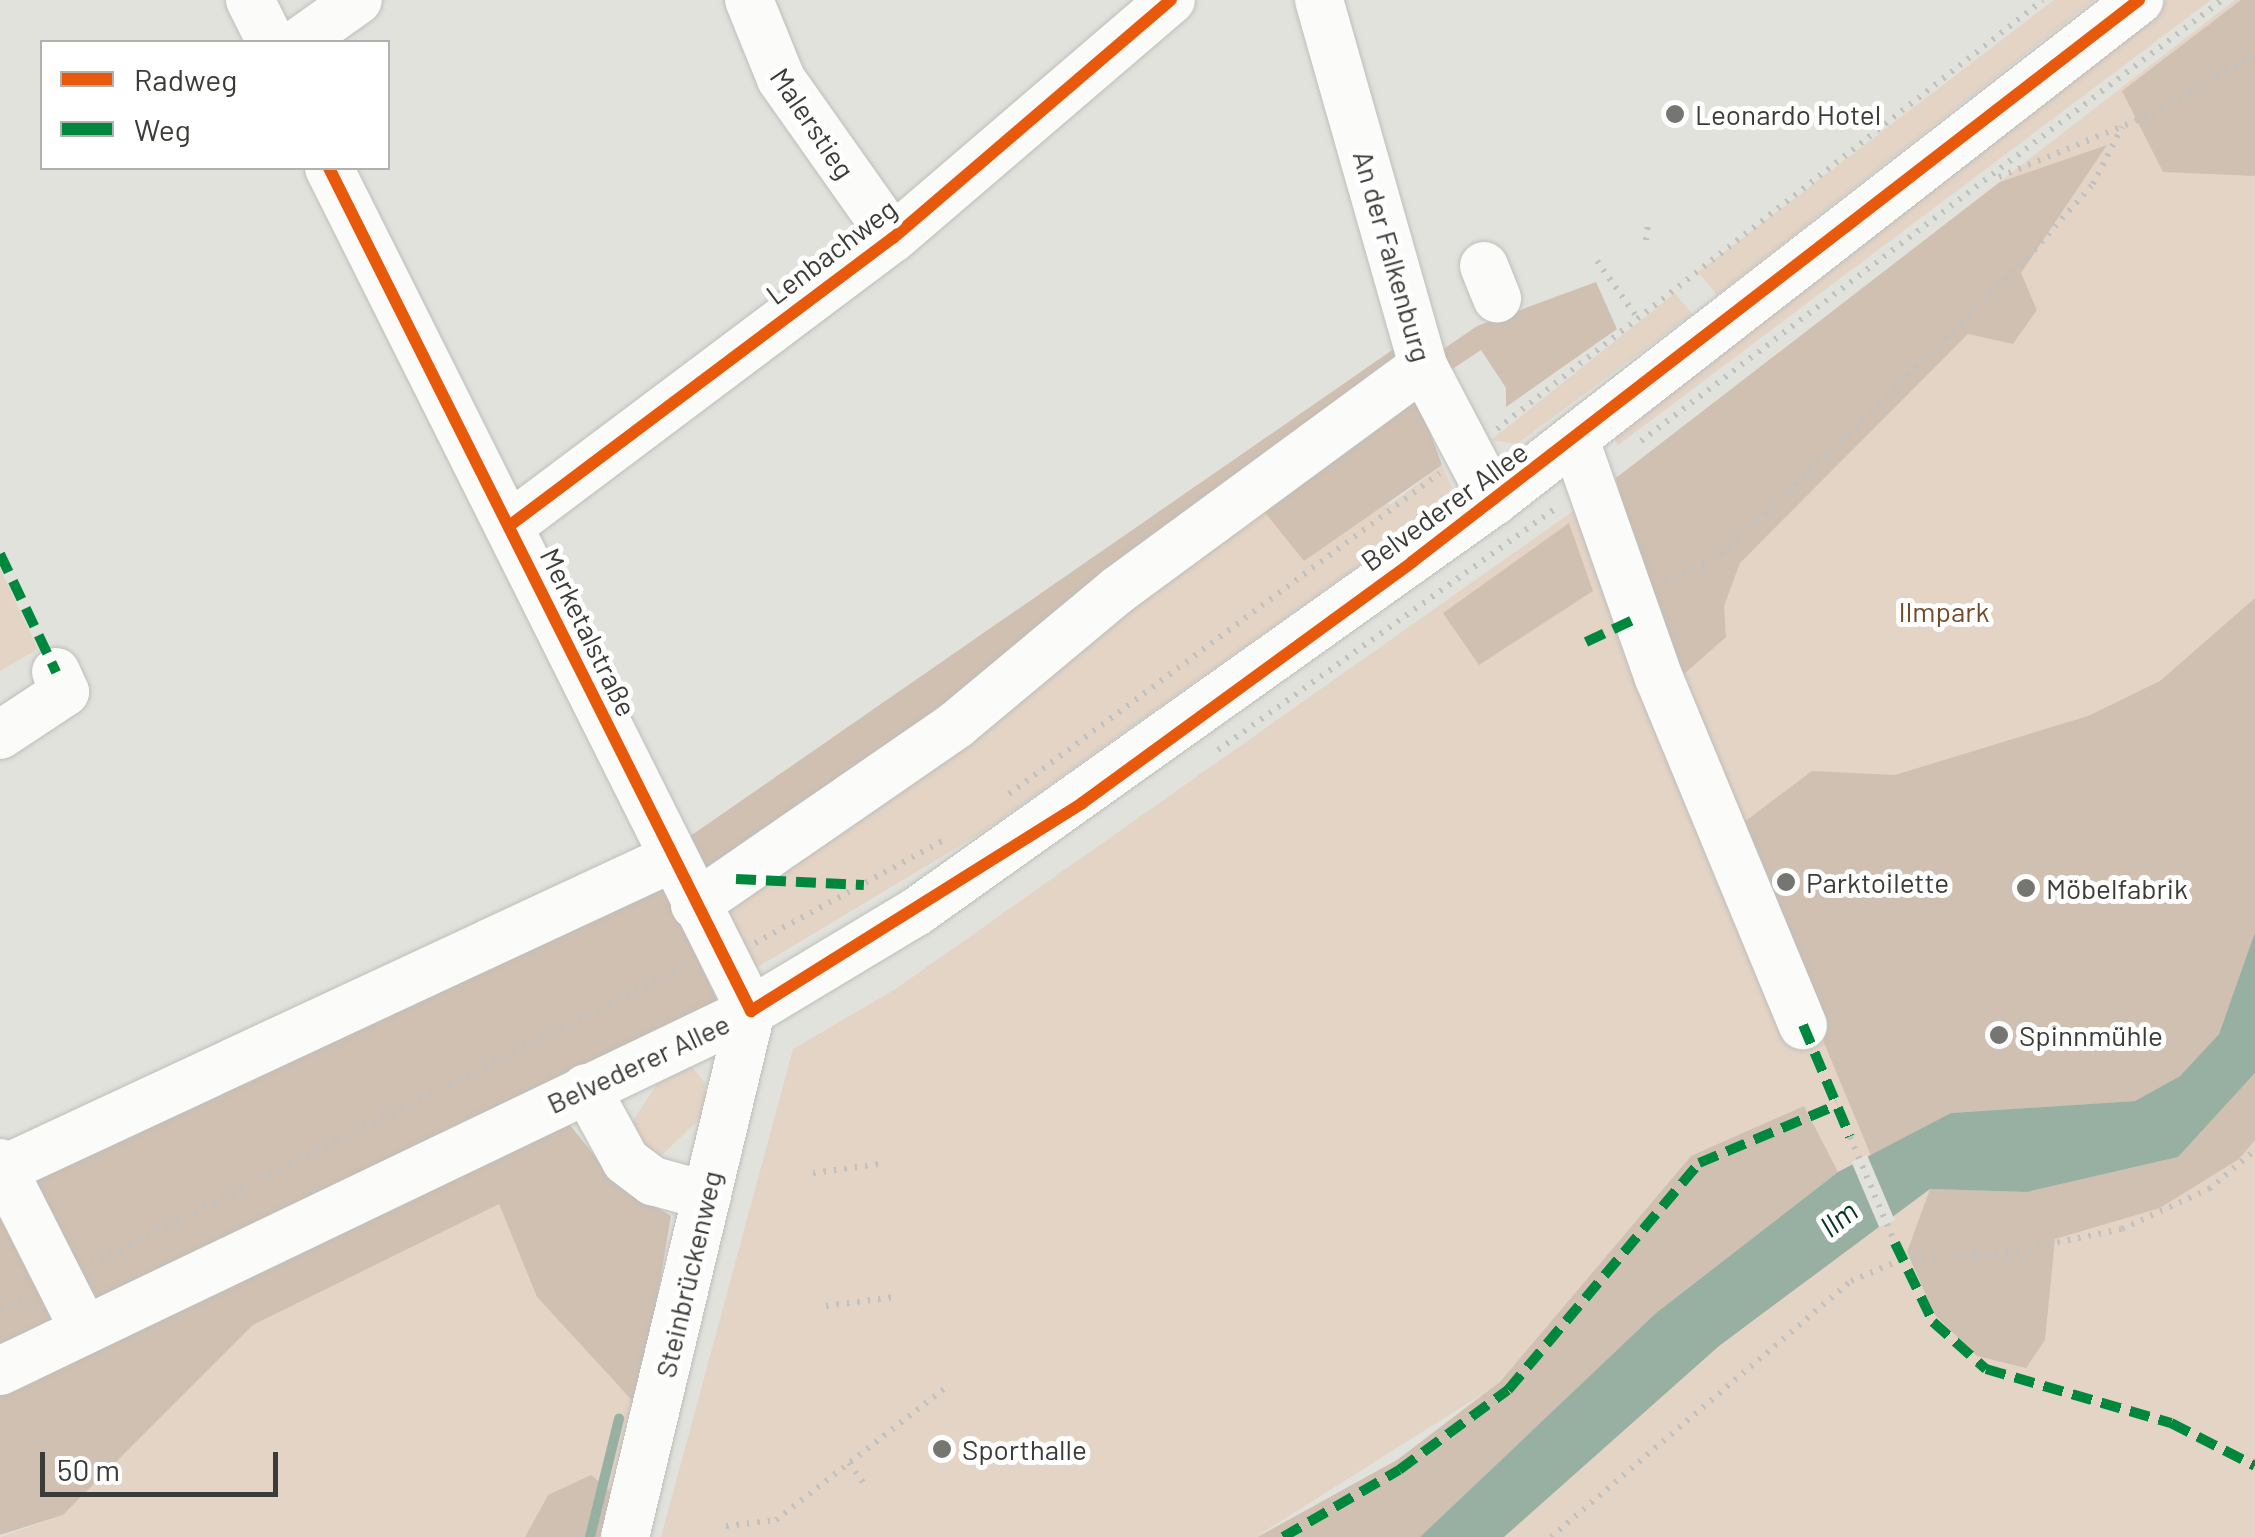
<!DOCTYPE html>
<html>
<head>
<meta charset="utf-8">
<style>
	body { margin:0 }
	#map { position:relative; width:2255px; height:1537px; overflow:hidden; background:#e2e2dd; font-family:Barlow,sans-serif }
	div>[style] { position:absolute }
	.green>* { inset:0; background:#e3d4c6 }
	.forest>* { inset:0; background:#d0c0b2 }
	.water>* { inset:0; background:#98b0a2 }
	.pier>* { inset:0; background:#e2e2dd; transform-origin:0 0 }
	.stream>* { height:10px; margin:-5px; padding:0 5px; transform-origin:5px; border-radius:5px; background:#98b0a2 }
	.path>* { height:6px; margin-top:-3px; transform-origin:0; background:repeating-linear-gradient(90deg,#c1c1c0 0 2.5px,transparent 0 10.5px) }
	.roads { filter:drop-shadow(0 0 2px #bebeba) drop-shadow(0 0 2px #bebeba) }
	.minor>* { height:48px; margin:-24px; padding:0 24px; transform-origin:24px; border-radius:24px; background:#fbfbfa }
	.quiet>* { height:10px; margin-top:-5px; transform-origin:0; background:repeating-linear-gradient(90deg,#00873e 0 20px,transparent 0 30px) }
	.cycleway>* { height:12px; margin:-6px; padding:0 6px; transform-origin:6px; border-radius:6px; background:#e8590c }
	.dots>* { width:28px; height:28px; translate:-50% -50%; box-sizing:border-box; border:5px solid #fff; border-radius:50% }
	span { translate:-50% -50%; white-space:nowrap; text-align:center; line-height:1.15; -webkit-text-stroke:10px #fff; paint-order:stroke }
	.poi-label { font-size:28px; color:#3b3c37 }
	.left { translate:0 -50%; text-align:left }
	.street-label { font-size:28px; color:#3b3c37 }
	.park-label { font-size:28px; color:#734926 }
	.water-label { font-size:30px; color:#033523; font-style:italic }
	.legend { position:absolute; left:40px; top:40px; width:350px; height:130px; box-sizing:border-box; background:#fff; border:2px solid #b1b1af; margin:0; padding:12px 18px; list-style:none; font-size:30px; color:#3b3c37 }
	.legend li { display:flex; align-items:center; gap:20px; height:50px }
	.legend b { width:50px; border:2px solid #b1b1af }
	.scale { position:absolute; left:40px; top:1452px; width:238px; height:45px; box-sizing:border-box; border:5px solid #3b3c37; border-top:0; padding-left:12px; font-size:30px; line-height:35px; white-space:nowrap; color:#3b3c37; -webkit-text-stroke:8px #fff; paint-order:stroke }
</style>
</head>
<body>
<div id="map">
	<div class="green">
		<div style="clip-path:polygon(2054px 0,2094px 0,1717px 295px,1698px 272px)"></div>
		<div style="clip-path:polygon(2167px 0,2211px 0,1617px 446px,1615px 433px)"></div>
		<div style="clip-path:polygon(evenodd,2235px 0,2255px 0,2255px 1537px,661px 1537px,793px 1049px,897px 988px,1576px 509px,2235px 0,1484px 1393px,1397px 1460px,1262px 1534px,1262px 1533px,1484px 1393px)"></div>
		<div style="clip-path:polygon(1675px 293px,1692px 314px,1517px 444px,1491px 440px)"></div>
		<div style="clip-path:polygon(1442px 465px,1456px 497px,983px 832px,751px 971px,711px 887px,1254px 498px,1391px 504px)"></div>
		<div style="clip-path:polygon(0 568px,38px 649px,0 671px)"></div>
		<div style="clip-path:polygon(689px 1063px,705px 1083px,705px 1114px,660px 1157px,631px 1135px,632px 1122px,661px 1078px)"></div>
		<div style="clip-path:polygon(499px 1203px,537px 1297px,639px 1408px,612px 1493px,548px 1495px,525px 1537px,0 1537px,63px 1515px,253px 1325px)"></div>
	</div>
	<div class="forest">
		<div style="clip-path:polygon(2241px 0,2255px 0,2255px 176px,2163px 172px,2122px 91px)"></div>
		<div style="clip-path:polygon(2107px 145px,2021px 273px,2037px 310px,2013px 344px,1968px 334px,1740px 563px,1724px 606px,1726px 637px,1684px 674px,1656px 635px,1616px 478px,2000px 182px)"></div>
		<div style="clip-path:polygon(1596px 282px,1617px 329px,1506px 407px,1506px 388px,1481px 350px,1448px 372px,1435px 355px,1477px 326px)"></div>
		<div style="clip-path:polygon(1398px 346px,1442px 465px,1304px 561px,1254px 499px,711px 887px,686px 839px)"></div>
		<div style="clip-path:polygon(1569px 523px,1593px 591px,1479px 665px,1443px 613px)"></div>
		<div style="clip-path:polygon(2255px 598px,2255px 932px,2219px 1034px,2180px 1076px,2135px 1101px,1952px 1113px,1872px 1158px,1735px 829px,1812px 771px,1895px 775px,2088px 716px,2160px 681px)"></div>
		<div style="clip-path:polygon(660px 877px,717px 1000px,0 1357px,0 1193px)"></div>
		<div style="clip-path:polygon(2255px 1073px,2255px 1140px,2239px 1159px,2160px 1208px,2055px 1239px,2045px 1340px,2026px 1368px,1977px 1356px,1935px 1315px,1907px 1252px,1930px 1189px,2027px 1192px,2178px 1157px)"></div>
		<div style="clip-path:polygon(1804px 1106px,1838px 1172px,1656px 1313px,1420px 1537px,1258px 1537px,1397px 1460px,1500px 1382px,1691px 1156px)"></div>
		<div style="clip-path:polygon(569px 1124px,617px 1183px,671px 1216px,639px 1408px,537px 1297px,499px 1204px,253px 1325px,63px 1515px,0 1535px,0 1371px)"></div>
		<div style="clip-path:polygon(591px 1475px,612px 1493px,602px 1537px,525px 1537px,548px 1495px)"></div>
	</div>
	<div class="water">
		<div style="clip-path:polygon(2255px 932px,2255px 1073px,2178px 1157px,2027px 1192px,1930px 1189px,1719px 1346px,1504px 1537px,1420px 1537px,1656px 1313px,1838px 1172px,1951px 1113px,2135px 1101px,2180px 1076px,2219px 1034px)"></div>
	</div>
	<div class="pier">
		<div style="left:1867px;top:1155px;width:71px;height:17px;rotate:67deg"></div>
	</div>
	<div class="stream">
		<div style="left:590px;top:1537px;width:122px;rotate:-76.2deg"></div>
	</div>
	<div class="path">
		<div style="left:1999px;top:177px;width:165px;rotate:-22.4deg"></div>
		<div style="left:2152px;top:114px;width:119px;rotate:-29.8deg"></div>
		<div style="left:1646px;top:240px;width:16px;rotate:-83deg"></div>
		<div style="left:1597px;top:261px;width:69px;rotate:54.5deg"></div>
		<div style="left:1497px;top:429px;width:694px;rotate:-38.16deg"></div>
		<div style="left:1641px;top:441px;width:729px;rotate:-37.2deg"></div>
		<div style="left:1663px;top:580px;width:53px;rotate:-20.8deg"></div>
		<div style="left:1713px;top:561px;width:38px;rotate:-41deg"></div>
		<div style="left:1742px;top:536px;width:388px;rotate:-44.2deg"></div>
		<div style="left:2020px;top:266px;width:110px;rotate:-48.3deg"></div>
		<div style="left:2093px;top:184px;width:64px;rotate:-63deg"></div>
		<div style="left:1218px;top:750px;width:417px;rotate:-35.6deg"></div>
		<div style="left:1009px;top:794px;width:537px;rotate:-36.68deg"></div>
		<div style="left:755px;top:943px;width:217px;rotate:-28.6deg"></div>
		<div style="left:1850px;top:1137px;width:115px;rotate:67deg"></div>
		<div style="left:813px;top:1173px;width:68px;rotate:-7.7deg"></div>
		<div style="left:91px;top:1264px;width:667px;rotate:-26.64deg"></div>
		<div style="left:826px;top:1306px;width:69px;rotate:-7.5deg"></div>
		<div style="left:0;top:1310px;width:29px;rotate:-27deg"></div>
		<div style="left:849px;top:1463px;width:24px;rotate:54deg"></div>
		<div style="left:726px;top:1526px;width:50px;rotate:-6.8deg"></div>
		<div style="left:776px;top:1520px;width:216px;rotate:-38deg"></div>
		<div style="left:1551px;top:1537px;width:394px;rotate:-40.5deg"></div>
		<div style="left:1851px;top:1281px;width:54px;rotate:-22.8deg"></div>
		<div style="left:1901px;top:1260px;width:105px;rotate:-3.8deg"></div>
		<div style="left:2006px;top:1253px;width:118px;rotate:-11.7deg"></div>
		<div style="left:2122px;top:1229px;width:96px;rotate:-24.7deg"></div>
		<div style="left:2209px;top:1189px;width:60px;rotate:-40.3deg"></div>
	</div>
	<div class="roads">
		<div class="minor">
			<div style="left:250px;top:0;width:47px;rotate:63.4deg"></div>
			<div style="left:749px;top:0;width:85px;rotate:67.9deg"></div>
			<div style="left:781px;top:79px;width:194px;rotate:54.8deg"></div>
			<div style="left:1319px;top:0;width:380px;rotate:74.1deg"></div>
			<div style="left:1423px;top:366px;width:153px;rotate:62.3deg"></div>
			<div style="left:299px;top:42px;width:72px;rotate:-35.4deg"></div>
			<div style="left:329px;top:168px;width:943px;rotate:63.41deg"></div>
			<div style="left:1484px;top:266px;width:35px;rotate:68deg"></div>
			<div style="left:1575px;top:440px;width:252px;rotate:70.6deg"></div>
			<div style="left:1659px;top:678px;width:376px;rotate:67.5deg"></div>
			<div style="left:509px;top:526px;width:480px;rotate:-36.9deg"></div>
			<div style="left:893px;top:238px;width:366px;rotate:-40.6deg"></div>
			<div style="left:0;top:735px;width:78px;rotate:-33.5deg"></div>
			<div style="left:65px;top:692px;width:22px;rotate:-114deg"></div>
			<div style="left:695px;top:905px;width:318px;rotate:-34.6deg"></div>
			<div style="left:957px;top:724px;width:209px;rotate:-39.8deg"></div>
			<div style="left:1118px;top:590px;width:378px;rotate:-36.3deg"></div>
			<div style="left:586px;top:1088px;width:83px;rotate:61.3deg"></div>
			<div style="left:626px;top:1161px;width:34px;rotate:37deg"></div>
			<div style="left:653px;top:1181px;width:56px;rotate:15.5deg"></div>
			<div style="left:0;top:1163px;width:182px;rotate:63.2deg"></div>
			<div style="left:0;top:1171px;width:741px;rotate:-24.97deg"></div>
			<div style="left:0;top:1371px;width:833px;rotate:-25.61deg"></div>
			<div style="left:751px;top:1011px;width:192px;rotate:-31deg"></div>
			<div style="left:916px;top:912px;width:709px;rotate:-35.42deg"></div>
			<div style="left:1494px;top:501px;width:817px;rotate:-37.84deg"></div>
			<div style="left:625px;top:1537px;width:541px;rotate:-76.53deg"></div>
		</div>
	</div>
	<div class="quiet">
		<div style="left:0;top:554px;width:131px;rotate:64.6deg"></div>
		<div style="left:1586px;top:642px;width:56px;rotate:-25.2deg"></div>
		<div style="left:736px;top:879px;width:128px;rotate:2.7deg"></div>
		<div style="left:1803px;top:1025px;width:121px;rotate:67.2deg"></div>
		<div style="left:1895px;top:1243px;width:88px;rotate:64.3deg"></div>
		<div style="left:1933px;top:1322px;width:71px;rotate:41.6deg"></div>
		<div style="left:1986px;top:1369px;width:193px;rotate:16.3deg"></div>
		<div style="left:2171px;top:1423px;width:94px;rotate:27.1deg"></div>
		<div style="left:1283px;top:1537px;width:134px;rotate:-30deg"></div>
		<div style="left:1399px;top:1470px;width:135px;rotate:-36.3deg"></div>
		<div style="left:1508px;top:1390px;width:297px;rotate:-49.9deg"></div>
		<div style="left:1699px;top:1163px;width:150px;rotate:-22.8deg"></div>
	</div>
	<div class="cycleway">
		<div style="left:329px;top:168px;width:943px;rotate:63.41deg"></div>
		<div style="left:751px;top:1011px;width:391px;rotate:-32.1deg"></div>
		<div style="left:1082px;top:803px;width:409px;rotate:-36.1deg"></div>
		<div style="left:1412px;top:562px;width:919px;rotate:-37.71deg"></div>
		<div style="left:509px;top:526px;width:480px;rotate:-36.9deg"></div>
		<div style="left:893px;top:238px;width:366px;rotate:-40.6deg"></div>
	</div>
	<div class="dots">
		<div style="left:1675px;top:114px;background:#757671"></div>
		<div style="left:1786px;top:882px;background:#757671"></div>
		<div style="left:2026px;top:888px;background:#757671"></div>
		<div style="left:1999px;top:1035px;background:#757671"></div>
		<div style="left:942px;top:1449px;background:#757671"></div>
	</div>
	<div class="poi-label">
		<span class="left" style="left:1695px;top:114px">Leonardo Hotel</span>
		<span class="left" style="left:1806px;top:882px">Parktoilette</span>
		<span class="left" style="left:2046px;top:888px">Möbelfabrik</span>
		<span class="left" style="left:2019px;top:1035px">Spinnmühle</span>
		<span class="left" style="left:962px;top:1449px">Sporthalle</span>
	</div>
	<div class="street-label">
		<span style="left:813px;top:123px;rotate:56deg">Malerstieg</span>
		<span style="left:831px;top:251px;rotate:-37deg">Lenbachweg</span>
		<span style="left:1393px;top:256px;rotate:74deg">An der Falkenburg</span>
		<span style="left:1444px;top:506px;rotate:-36deg">Belvederer Allee</span>
		<span style="left:589px;top:632px;rotate:64deg">Merketalstraße</span>
		<span style="left:638px;top:1063px;rotate:-25deg">Belvederer Allee</span>
		<span style="left:688px;top:1274px;rotate:-77deg">Steinbrückenweg</span>
	</div>
	<div class="park-label">
		<span style="left:1944px;top:611px">Ilmpark</span>
	</div>
	<div class="water-label">
		<span style="left:1838px;top:1218px;rotate:-38deg">Ilm</span>
	</div>
	<ul class="legend">
	<li><b style="height:12px;background:#e8590c"></b>Radweg</li>
	<li><b style="height:12px;background:#00873e"></b>Weg</li>
	</ul>
	<div class="scale">50 m</div>
</div>
</body>
</html>
